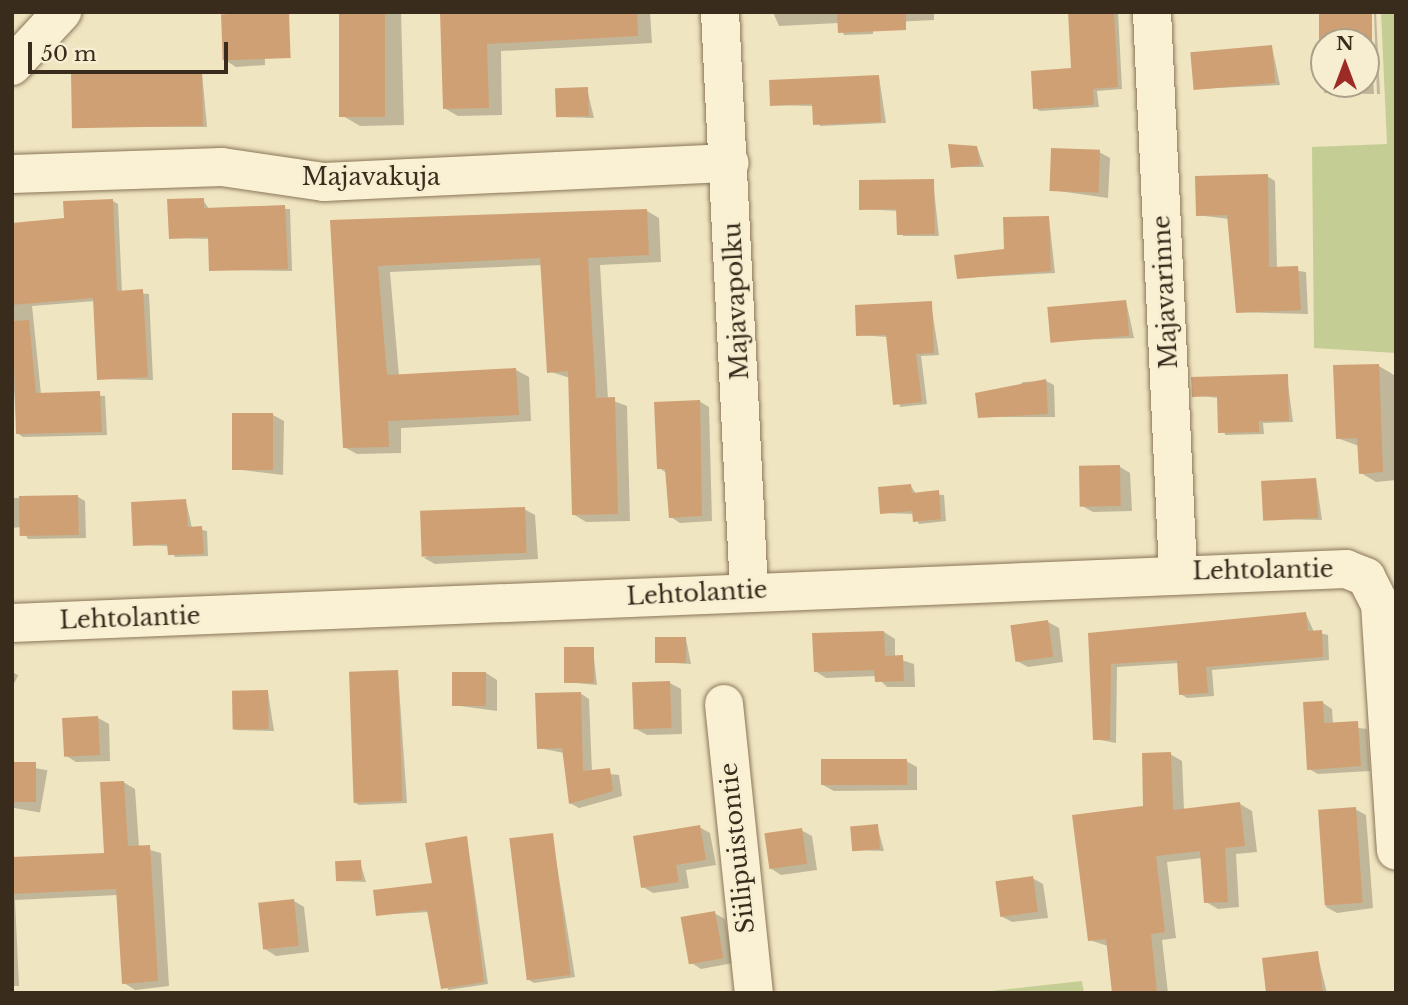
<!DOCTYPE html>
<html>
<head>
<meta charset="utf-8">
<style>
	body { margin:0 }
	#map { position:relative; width:1408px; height:1005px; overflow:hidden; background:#f0e5c1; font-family:"Libre Baskerville",serif }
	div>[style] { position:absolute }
	.green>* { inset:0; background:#c4ce94 }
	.shadow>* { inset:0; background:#0003; transform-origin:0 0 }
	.building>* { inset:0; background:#d0a075; transform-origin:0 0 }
	.roads { filter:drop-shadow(0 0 2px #8a7658) drop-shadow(0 0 2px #8a7658) }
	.minor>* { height:38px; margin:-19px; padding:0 19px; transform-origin:19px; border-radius:19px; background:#faf1d5 }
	span { translate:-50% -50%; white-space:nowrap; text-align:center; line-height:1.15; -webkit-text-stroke:5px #f7eed1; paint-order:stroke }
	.street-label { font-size:24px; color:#392c1d }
	.frame { position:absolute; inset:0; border:14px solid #392c1d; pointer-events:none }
	.north { position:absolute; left:1310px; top:28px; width:70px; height:70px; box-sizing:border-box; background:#f7eed1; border:2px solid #aba089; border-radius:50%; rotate:0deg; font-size:19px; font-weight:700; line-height:28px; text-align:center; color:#392c1d }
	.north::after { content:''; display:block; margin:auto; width:24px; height:32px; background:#9c2b25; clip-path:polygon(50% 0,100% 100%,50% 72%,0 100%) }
	.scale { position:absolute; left:28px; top:42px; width:200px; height:32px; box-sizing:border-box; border:4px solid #392c1d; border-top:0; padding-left:9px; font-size:21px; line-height:24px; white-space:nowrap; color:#392c1d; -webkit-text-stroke:5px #f7eed1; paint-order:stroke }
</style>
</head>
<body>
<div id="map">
	<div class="green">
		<div style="clip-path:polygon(1381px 12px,1396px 12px,1396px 353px,1314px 348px,1312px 147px,1387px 144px)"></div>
		<div style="clip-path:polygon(1082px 981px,1084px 993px,974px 993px)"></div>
	</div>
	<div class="shadow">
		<div style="clip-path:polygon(341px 12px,401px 12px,404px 125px,360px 126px,343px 116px)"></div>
		<div style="clip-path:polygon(442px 12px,650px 12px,652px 43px,501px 51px,502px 115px,458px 116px,444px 108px)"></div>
		<div style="clip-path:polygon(773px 12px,934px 12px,934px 20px,873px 23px,873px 34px,844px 35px,839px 23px,779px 26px)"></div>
		<div style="clip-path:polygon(1070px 12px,1118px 12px,1122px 89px,1097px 91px,1099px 107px,1040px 111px,1035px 108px,1073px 70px)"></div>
		<div style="clip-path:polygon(evenodd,1321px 12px,1370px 12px,1374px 94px,1324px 93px,1321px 12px,1324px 42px,1366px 42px,1366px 84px,1324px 84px,1324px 42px)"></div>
		<div style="clip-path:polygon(1374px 12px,1376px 12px,1380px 94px,1377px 94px)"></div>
		<div style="clip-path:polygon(264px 22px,265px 65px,236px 67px,225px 60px)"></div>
		<div style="clip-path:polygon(1272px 47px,1280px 85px,1195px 89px)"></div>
		<div style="clip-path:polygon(202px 73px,207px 127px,73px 126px)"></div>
		<div style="clip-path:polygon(879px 77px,886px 123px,820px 126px,814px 106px,772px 105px)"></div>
		<div style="clip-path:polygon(587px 89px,594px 118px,559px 117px)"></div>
		<div style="clip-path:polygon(977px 147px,984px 167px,952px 167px)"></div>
		<div style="clip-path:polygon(1099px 152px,1110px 158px,1108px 198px,1051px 190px)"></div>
		<div style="clip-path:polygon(1267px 176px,1275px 181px,1277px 268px,1306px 272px,1308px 314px,1237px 312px,1229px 219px,1197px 215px)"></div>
		<div style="clip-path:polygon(933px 181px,939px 236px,903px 236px,898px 211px,861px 209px)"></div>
		<div style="clip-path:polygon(203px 200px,209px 209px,290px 209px,292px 271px,211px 270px,209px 239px,170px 238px)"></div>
		<div style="clip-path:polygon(113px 201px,118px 204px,122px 292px,149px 294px,153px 380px,99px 379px,95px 301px,32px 306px,41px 394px,105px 396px,107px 435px,23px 437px,17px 433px,12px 361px,12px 225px,66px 219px)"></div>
		<div style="clip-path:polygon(647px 211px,659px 218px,661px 262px,600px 265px,608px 399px,627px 406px,630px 521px,586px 522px,573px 514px,570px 378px,548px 371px,542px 265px,390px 272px,399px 376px,516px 370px,529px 377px,531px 421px,401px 428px,401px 453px,357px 454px,344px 447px,332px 222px)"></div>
		<div style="clip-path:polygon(1049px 218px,1055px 273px,959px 278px,1006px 250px)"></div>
		<div style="clip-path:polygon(1126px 301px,1134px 338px,1051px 341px)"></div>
		<div style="clip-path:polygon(931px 303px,939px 355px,921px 356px,927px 404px,900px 407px,888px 337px,858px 335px)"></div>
		<div style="clip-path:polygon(1379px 366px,1394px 375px,1396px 480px,1376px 482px,1361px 473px,1359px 446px,1337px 438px)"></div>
		<div style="clip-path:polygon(1287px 376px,1293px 422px,1263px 423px,1264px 434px,1225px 435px,1219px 398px,1193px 395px)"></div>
		<div style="clip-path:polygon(1046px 381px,1054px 385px,1055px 417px,980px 417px,1023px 382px)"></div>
		<div style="clip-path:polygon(699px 401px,709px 407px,712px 521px,680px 523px,671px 517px,667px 473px,659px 468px)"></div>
		<div style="clip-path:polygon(273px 415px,284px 421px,283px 475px,234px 469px)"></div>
		<div style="clip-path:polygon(1120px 467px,1130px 473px,1132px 511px,1093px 512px,1082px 506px)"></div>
		<div style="clip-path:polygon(1316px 479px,1322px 520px,1265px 519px)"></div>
		<div style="clip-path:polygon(911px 486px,916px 494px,944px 495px,946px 521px,919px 524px,914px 514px,882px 513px)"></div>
		<div style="clip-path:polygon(78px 497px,85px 501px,86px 538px,28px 539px,21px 527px,12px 528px,12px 498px)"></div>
		<div style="clip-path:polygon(186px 501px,192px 528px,207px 531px,208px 556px,175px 557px,169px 546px,135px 545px)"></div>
		<div style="clip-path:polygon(524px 509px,535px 515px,538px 559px,435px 564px,424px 558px)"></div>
		<div style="clip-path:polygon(1306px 614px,1314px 632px,1328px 635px,1329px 660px,1212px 670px,1214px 696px,1187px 698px,1181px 694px,1179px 663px,1117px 667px,1116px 743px,1095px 739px,1090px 634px)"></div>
		<div style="clip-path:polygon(1048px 622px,1059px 628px,1063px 662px,1028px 667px,1017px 661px)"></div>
		<div style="clip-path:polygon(884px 632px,895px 639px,895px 658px,914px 664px,915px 687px,887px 687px,876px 676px,826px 678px,815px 671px)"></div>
		<div style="clip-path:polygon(686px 639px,691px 664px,657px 662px)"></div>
		<div style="clip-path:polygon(593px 649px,597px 685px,565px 682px)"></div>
		<div style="left:12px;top:672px;width:7px;height:30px;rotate:27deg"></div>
		<div style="clip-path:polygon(398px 672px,407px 803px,359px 805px,354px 802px)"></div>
		<div style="clip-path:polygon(486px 673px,497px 680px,497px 711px,453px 705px)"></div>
		<div style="clip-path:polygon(670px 683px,681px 689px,682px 734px,647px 735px,636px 729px)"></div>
		<div style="clip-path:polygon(268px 692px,274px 731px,235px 730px)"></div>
		<div style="clip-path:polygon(580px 693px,589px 699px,592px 772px,619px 775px,622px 796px,579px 808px,570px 803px,564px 753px,539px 748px)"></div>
		<div style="clip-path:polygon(1323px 703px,1332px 709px,1333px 725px,1367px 729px,1370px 771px,1318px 774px,1309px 769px)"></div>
		<div style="clip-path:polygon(98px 718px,109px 724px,110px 761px,76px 762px,65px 755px)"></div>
		<div style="clip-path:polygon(1170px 754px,1182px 761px,1184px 810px,1240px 804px,1252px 811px,1257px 852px,1236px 854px,1239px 907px,1218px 909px,1206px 902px,1202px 858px,1167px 862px,1176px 938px,1162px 940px,1168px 993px,1114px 993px,1108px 946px,1089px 940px)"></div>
		<div style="clip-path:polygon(906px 761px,917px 767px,917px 790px,834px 791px,823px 785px)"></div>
		<div style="left:12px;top:764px;width:36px;height:43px;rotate:10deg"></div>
		<div style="clip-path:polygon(123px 782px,135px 789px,139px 847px,161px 853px,169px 986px,135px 990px,124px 983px,118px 895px,15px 900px,19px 986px,12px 986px,12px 859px,106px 855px)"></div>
		<div style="clip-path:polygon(1355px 809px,1366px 815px,1373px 908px,1337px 913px,1326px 907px)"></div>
		<div style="clip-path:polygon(877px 825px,884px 851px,854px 850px)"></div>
		<div style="clip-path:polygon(699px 827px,710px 833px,716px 865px,686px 870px,689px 888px,653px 893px,643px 887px)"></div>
		<div style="clip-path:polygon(801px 830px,812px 836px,817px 870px,781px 875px,770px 868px)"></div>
		<div style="clip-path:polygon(552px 835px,575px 977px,534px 983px,529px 980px)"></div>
		<div style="clip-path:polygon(467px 838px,488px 984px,448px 990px,429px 912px,377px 915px,434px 885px)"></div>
		<div style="clip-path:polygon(360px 862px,366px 882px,338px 881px)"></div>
		<div style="clip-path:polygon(1032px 878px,1043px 884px,1048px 918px,1012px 922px,1001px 916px)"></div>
		<div style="clip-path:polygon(294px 901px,304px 907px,309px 952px,276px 956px,265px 949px)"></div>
		<div style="clip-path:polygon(714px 913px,725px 919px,733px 963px,701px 969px,690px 962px)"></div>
		<div style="clip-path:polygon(1317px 953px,1327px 993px,1267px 993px)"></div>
	</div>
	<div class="building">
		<div style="left:289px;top:12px;width:46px;height:68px;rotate:88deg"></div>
		<div style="left:339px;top:12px;width:46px;height:105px"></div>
		<div style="clip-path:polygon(440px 12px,637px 12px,638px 36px,487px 44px,489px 108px,443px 109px)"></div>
		<div style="clip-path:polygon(837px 12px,906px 12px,906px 30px,838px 33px)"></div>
		<div style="clip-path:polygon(1068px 12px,1114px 12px,1118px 87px,1093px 89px,1094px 105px,1033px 109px,1031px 71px,1071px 68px)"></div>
		<div style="left:1319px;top:12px;width:53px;height:30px"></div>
		<div style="left:1272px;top:45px;width:38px;height:82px;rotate:85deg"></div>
		<div style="left:202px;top:71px;width:55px;height:131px;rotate:89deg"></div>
		<div style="clip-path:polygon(879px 75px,881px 122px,813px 125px,812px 104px,770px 106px,769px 80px)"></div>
		<div style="left:588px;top:87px;width:29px;height:33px;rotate:88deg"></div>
		<div style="clip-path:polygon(948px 144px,977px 146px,980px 165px,951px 168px)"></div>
		<div style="left:1051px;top:148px;width:49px;height:43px;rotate:2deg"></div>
		<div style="clip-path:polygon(1268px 174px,1269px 267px,1298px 266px,1301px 310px,1236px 313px,1227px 215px,1196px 216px,1195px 176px)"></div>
		<div style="clip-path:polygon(934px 179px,935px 234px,897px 235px,896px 209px,859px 210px,859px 180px)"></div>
		<div style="clip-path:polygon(204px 198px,204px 208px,285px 205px,288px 269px,209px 271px,208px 237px,169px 239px,167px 199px)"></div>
		<div style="clip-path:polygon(113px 199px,117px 291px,143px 289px,148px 377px,97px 380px,93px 298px,12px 305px,12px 223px,64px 218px,63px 201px)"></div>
		<div style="clip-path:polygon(647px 209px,649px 255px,588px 258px,596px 398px,615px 397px,618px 514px,572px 515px,568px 371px,547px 373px,540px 258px,378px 266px,387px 375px,516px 368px,519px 415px,388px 421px,389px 447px,343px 448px,330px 220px)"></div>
		<div style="clip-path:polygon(1049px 216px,1051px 271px,957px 279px,954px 255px,1004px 249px,1003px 217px)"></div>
		<div style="left:1126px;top:300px;width:36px;height:79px;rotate:85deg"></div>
		<div style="clip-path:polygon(932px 301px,934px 353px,916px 354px,922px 402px,893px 405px,886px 335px,856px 336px,855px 305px)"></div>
		<div style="clip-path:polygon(29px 320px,36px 393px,100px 391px,102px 432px,16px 434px,13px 321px)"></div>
		<div style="clip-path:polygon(1379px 364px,1383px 472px,1359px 474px,1357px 438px,1336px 439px,1333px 365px)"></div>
		<div style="clip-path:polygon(1288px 374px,1289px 421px,1259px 421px,1259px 432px,1218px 433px,1217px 396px,1192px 397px,1191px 377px)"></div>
		<div style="clip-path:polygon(1046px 379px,1048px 414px,978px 418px,975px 393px)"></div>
		<div style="clip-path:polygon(700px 400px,702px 516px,669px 518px,665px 469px,657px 469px,654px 402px)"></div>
		<div style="left:232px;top:413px;width:41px;height:57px"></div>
		<div style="left:1120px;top:465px;width:41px;height:41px;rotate:89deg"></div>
		<div style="left:1316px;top:478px;width:40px;height:55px;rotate:87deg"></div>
		<div style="clip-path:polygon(911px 484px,912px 493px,939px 490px,941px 519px,913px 522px,912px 511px,880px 514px,878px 487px)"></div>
		<div style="left:78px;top:495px;width:40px;height:59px;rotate:89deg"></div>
		<div style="clip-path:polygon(186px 499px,188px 527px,202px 526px,204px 554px,168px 555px,167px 544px,133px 546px,131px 502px)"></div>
		<div style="left:525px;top:507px;width:46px;height:105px;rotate:88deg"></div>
		<div style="clip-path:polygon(1306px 612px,1308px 631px,1322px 630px,1323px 657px,1206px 667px,1208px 693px,1179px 695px,1177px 660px,1111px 664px,1110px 740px,1093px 740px,1088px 633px)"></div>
		<div style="left:1048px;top:620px;width:37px;height:38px;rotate:82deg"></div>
		<div style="clip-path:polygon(884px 631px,885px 656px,903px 655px,904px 681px,875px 682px,874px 670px,814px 672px,812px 633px)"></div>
		<div style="left:655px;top:637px;width:31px;height:26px"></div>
		<div style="left:564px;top:647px;width:30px;height:36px"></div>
		<div style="left:398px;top:670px;width:131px;height:49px;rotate:88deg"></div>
		<div style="left:452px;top:672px;width:34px;height:34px"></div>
		<div style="left:670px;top:681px;width:47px;height:38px;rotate:88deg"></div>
		<div style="left:268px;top:690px;width:39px;height:36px;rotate:89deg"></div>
		<div style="clip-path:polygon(581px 692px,583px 771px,610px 768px,613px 791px,569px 804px,562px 748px,537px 749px,535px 693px)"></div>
		<div style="clip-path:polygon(1323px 701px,1324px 723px,1358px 721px,1361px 766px,1307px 770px,1303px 702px)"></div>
		<div style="left:98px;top:716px;width:39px;height:36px;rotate:87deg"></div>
		<div style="clip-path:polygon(1171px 752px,1173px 810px,1240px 802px,1245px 846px,1225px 848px,1228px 902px,1204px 903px,1200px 851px,1156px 856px,1165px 932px,1151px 934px,1157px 993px,1112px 993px,1106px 939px,1088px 941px,1072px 815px,1143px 806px,1142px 753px)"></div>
		<div style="left:907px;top:759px;width:26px;height:86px;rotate:90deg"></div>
		<div style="left:12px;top:762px;width:24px;height:40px"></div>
		<div style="clip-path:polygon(124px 781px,128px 846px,150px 845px,158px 981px,122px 984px,116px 889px,12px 894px,12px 857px,104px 853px,100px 782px)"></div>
		<div style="left:1356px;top:807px;width:96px;height:38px;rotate:86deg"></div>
		<div style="left:878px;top:824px;width:25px;height:28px;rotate:85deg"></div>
		<div style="clip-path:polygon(700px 825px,706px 860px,676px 865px,679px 882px,641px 888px,633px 836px)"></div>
		<div style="left:802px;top:828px;width:36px;height:38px;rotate:82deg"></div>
		<div style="left:553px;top:833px;width:143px;height:44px;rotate:83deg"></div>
		<div style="clip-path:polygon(467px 836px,484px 982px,441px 989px,427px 910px,376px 916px,373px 890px,432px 883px,425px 843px)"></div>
		<div style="left:361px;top:860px;width:20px;height:26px;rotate:87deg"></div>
		<div style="left:1033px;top:876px;width:36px;height:38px;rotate:82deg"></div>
		<div style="left:294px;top:899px;width:47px;height:36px;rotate:84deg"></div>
		<div style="left:715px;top:911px;width:48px;height:35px;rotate:80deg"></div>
		<div style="clip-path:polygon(1318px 951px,1323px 993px,1266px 993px,1262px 958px)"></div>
	</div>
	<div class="roads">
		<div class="minor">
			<div style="left:720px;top:12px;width:579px;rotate:87.13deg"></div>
			<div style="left:1152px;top:12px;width:561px;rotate:87.34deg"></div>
			<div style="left:12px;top:66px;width:74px;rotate:-47.2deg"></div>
			<div style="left:12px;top:174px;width:210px;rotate:-1.9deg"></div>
			<div style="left:222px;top:167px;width:103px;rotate:8.4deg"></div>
			<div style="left:324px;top:182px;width:406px;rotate:-2.7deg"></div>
			<div style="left:12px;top:623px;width:1335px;rotate:-2.32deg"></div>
			<div style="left:1346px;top:569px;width:22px;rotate:22deg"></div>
			<div style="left:1366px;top:577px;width:30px;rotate:63deg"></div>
			<div style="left:1380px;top:604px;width:247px;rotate:86.3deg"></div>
			<div style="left:724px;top:704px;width:291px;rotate:84.1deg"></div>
		</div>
	</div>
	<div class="street-label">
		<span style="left:371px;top:177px">Majavakuja</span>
		<span style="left:1165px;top:292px;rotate:-93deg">Majavarinne</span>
		<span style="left:736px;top:301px;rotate:-93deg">Majavapolku</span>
		<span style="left:1263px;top:570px;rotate:-1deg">Lehtolantie</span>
		<span style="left:697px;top:593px;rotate:-3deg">Lehtolantie</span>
		<span style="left:130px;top:618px;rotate:-2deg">Lehtolantie</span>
		<span style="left:737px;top:848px;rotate:-96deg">Siilipuistontie</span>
	</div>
	<div class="frame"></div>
	<div class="north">N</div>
	<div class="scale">50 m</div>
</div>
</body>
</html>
